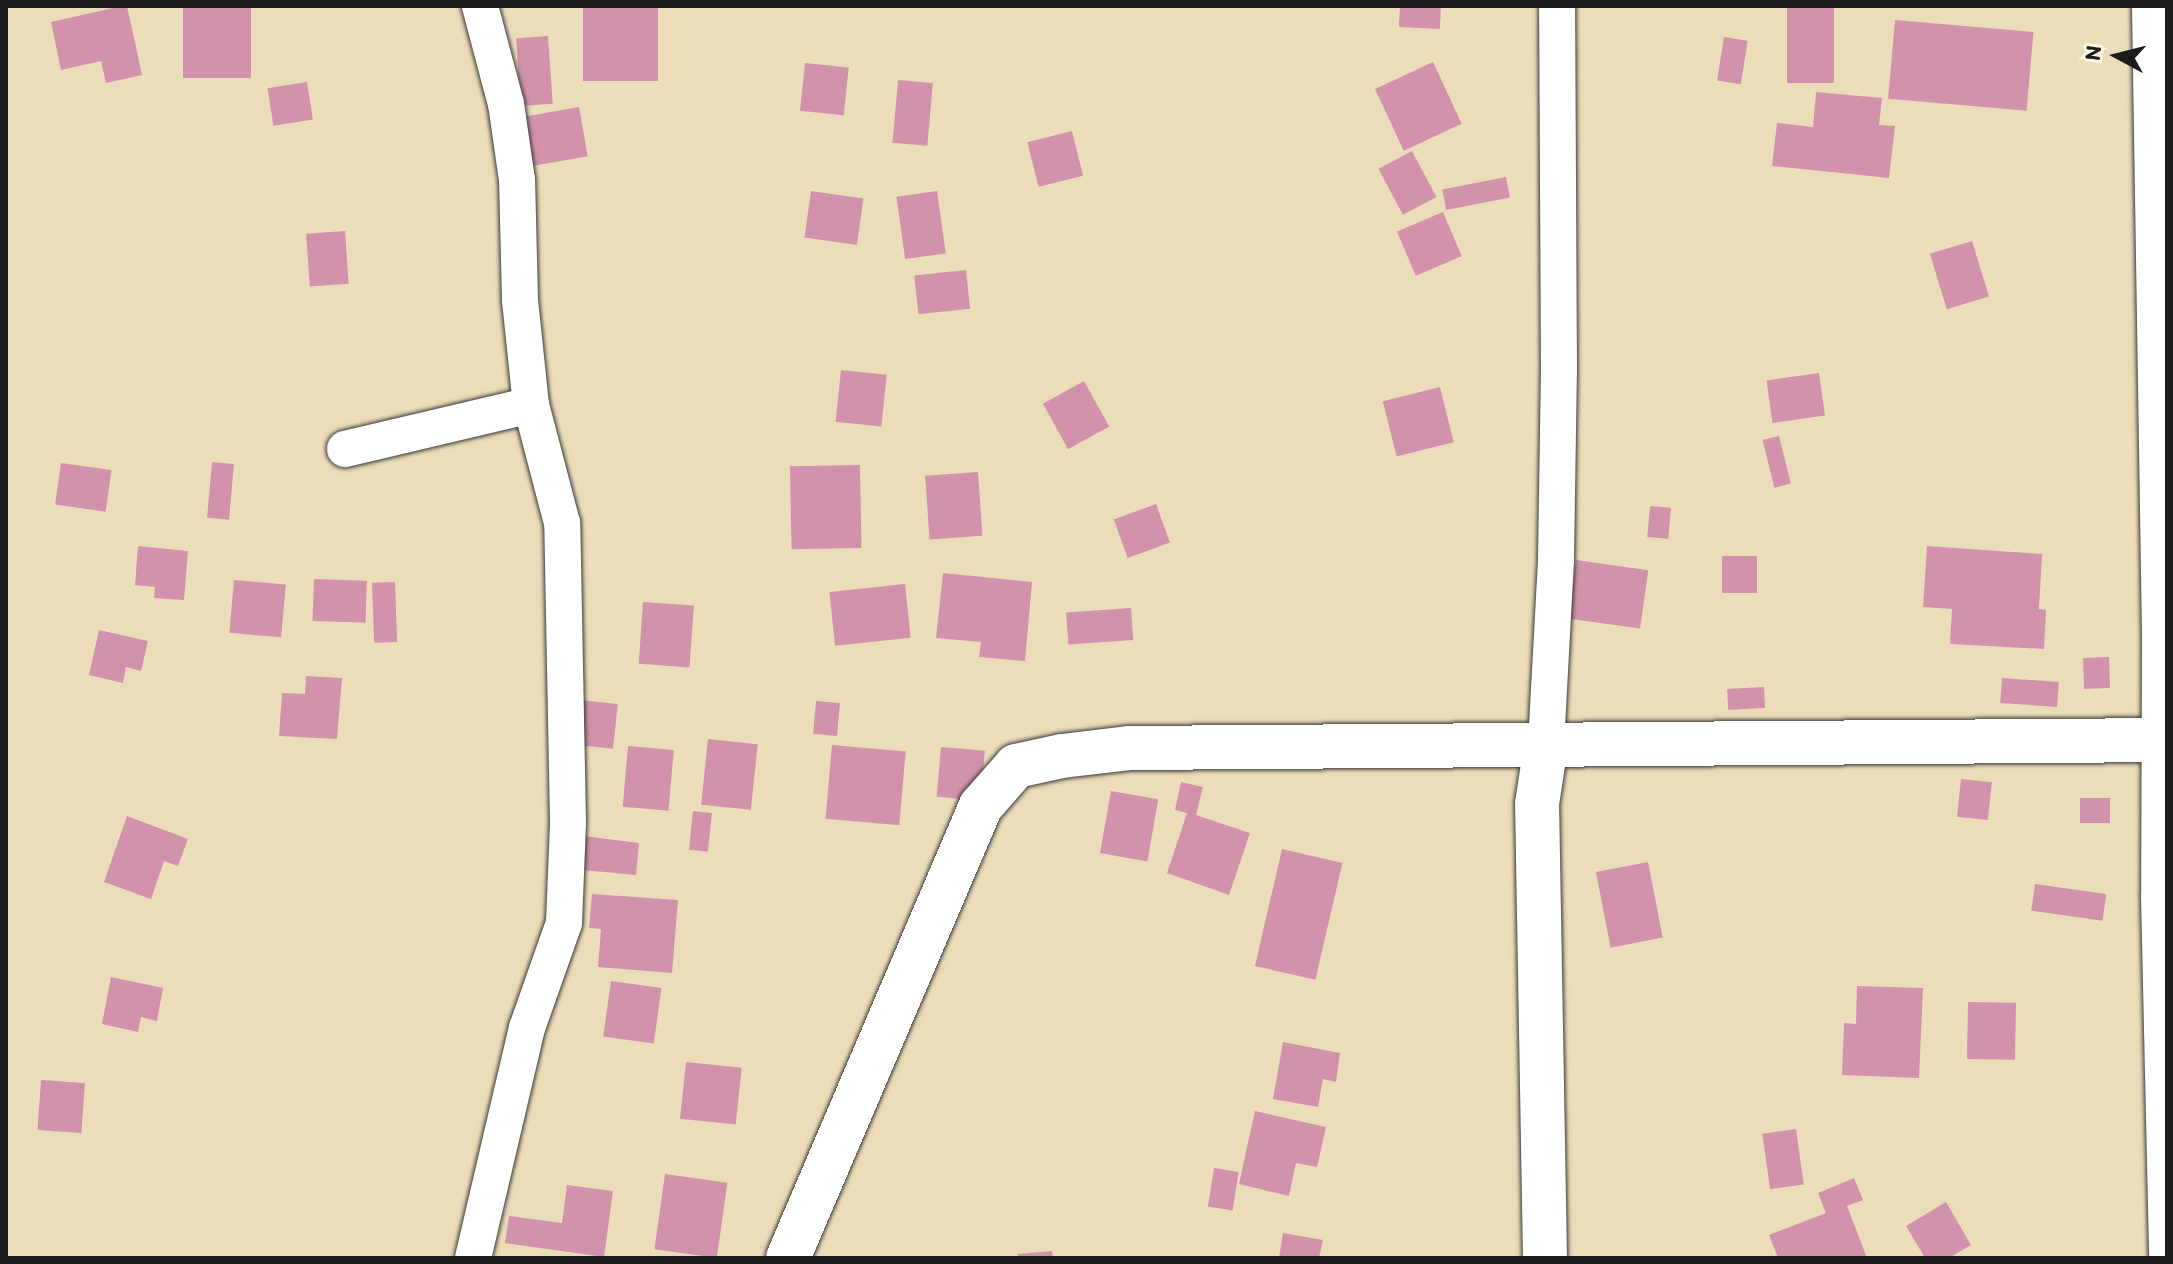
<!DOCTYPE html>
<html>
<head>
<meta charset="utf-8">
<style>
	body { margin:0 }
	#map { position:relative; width:2173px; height:1264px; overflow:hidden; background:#ecddba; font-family:Itim,sans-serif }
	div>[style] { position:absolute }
	.building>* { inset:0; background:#d392ac; transform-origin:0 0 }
	.roads { filter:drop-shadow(0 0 2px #3b3934) drop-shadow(0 0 2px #3b3934) }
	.minor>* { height:36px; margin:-18px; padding:0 18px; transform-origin:18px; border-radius:18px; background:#fff }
	.tertiary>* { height:44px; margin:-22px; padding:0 22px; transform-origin:22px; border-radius:22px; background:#fff }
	span { translate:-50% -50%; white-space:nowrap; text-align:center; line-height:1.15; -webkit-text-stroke:6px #fcf5e5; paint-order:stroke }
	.frame { position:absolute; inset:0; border:8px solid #1c1c1c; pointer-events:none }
	.north { position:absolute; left:2077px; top:16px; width:80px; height:80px; -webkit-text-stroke:6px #fcf5e5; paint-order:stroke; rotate:277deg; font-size:22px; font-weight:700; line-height:32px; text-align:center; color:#1c1c1c }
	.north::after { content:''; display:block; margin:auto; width:28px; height:36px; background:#1c1c1c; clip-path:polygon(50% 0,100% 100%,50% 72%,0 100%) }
</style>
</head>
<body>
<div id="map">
	<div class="building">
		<div style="clip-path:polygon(122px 6px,127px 6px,142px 75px,106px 83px,101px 61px,61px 70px,51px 22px)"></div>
		<div style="left:183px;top:6px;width:68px;height:72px"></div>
		<div style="left:583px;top:6px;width:75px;height:75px"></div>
		<div style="left:1400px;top:6px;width:41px;height:21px;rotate:3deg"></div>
		<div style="left:1787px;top:6px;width:47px;height:77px"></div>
		<div style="left:1895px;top:20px;width:139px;height:79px;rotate:5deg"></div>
		<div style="left:548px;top:36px;width:68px;height:32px;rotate:86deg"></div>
		<div style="left:1724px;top:37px;width:24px;height:44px;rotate:9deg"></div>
		<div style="left:1433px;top:62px;width:68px;height:64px;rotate:65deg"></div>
		<div style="left:805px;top:63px;width:44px;height:48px;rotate:6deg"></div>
		<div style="left:898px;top:80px;width:35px;height:63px;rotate:5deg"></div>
		<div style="left:307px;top:82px;width:38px;height:40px;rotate:81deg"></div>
		<div style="clip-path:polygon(1816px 92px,1882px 98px,1879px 125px,1895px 126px,1889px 178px,1772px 166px,1777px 123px,1813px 127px)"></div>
		<div style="left:579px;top:107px;width:50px;height:56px;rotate:80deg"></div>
		<div style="left:1072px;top:131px;width:46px;height:46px;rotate:76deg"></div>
		<div style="left:1412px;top:151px;width:52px;height:38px;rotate:62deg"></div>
		<div style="left:1506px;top:177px;width:21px;height:65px;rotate:79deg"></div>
		<div style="left:811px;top:191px;width:53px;height:47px;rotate:8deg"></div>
		<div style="left:937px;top:191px;width:63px;height:41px;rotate:82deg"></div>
		<div style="left:1443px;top:212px;width:48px;height:50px;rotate:67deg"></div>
		<div style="left:345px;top:231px;width:53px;height:39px;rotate:86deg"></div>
		<div style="left:1972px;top:241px;width:58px;height:44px;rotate:73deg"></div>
		<div style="left:966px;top:270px;width:39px;height:52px;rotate:84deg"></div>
		<div style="left:841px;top:370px;width:46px;height:52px;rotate:6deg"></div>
		<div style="left:1819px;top:373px;width:43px;height:53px;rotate:82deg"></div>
		<div style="left:1084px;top:381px;width:52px;height:47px;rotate:61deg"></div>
		<div style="left:1440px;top:387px;width:57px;height:59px;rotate:76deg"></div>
		<div style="left:1779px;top:436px;width:49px;height:17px;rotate:76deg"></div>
		<div style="left:212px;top:462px;width:22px;height:56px;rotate:5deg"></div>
		<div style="left:61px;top:463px;width:51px;height:42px;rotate:8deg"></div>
		<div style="left:860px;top:465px;width:83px;height:70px;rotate:89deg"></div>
		<div style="left:978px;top:472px;width:64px;height:53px;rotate:86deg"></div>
		<div style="left:1156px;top:504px;width:41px;height:45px;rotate:70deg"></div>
		<div style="left:1650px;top:506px;width:21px;height:31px;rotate:5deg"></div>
		<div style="clip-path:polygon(138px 546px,188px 551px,184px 600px,154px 598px,155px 587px,135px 585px)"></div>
		<div style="clip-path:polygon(1927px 546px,2042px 554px,2039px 609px,2046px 610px,2044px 649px,1950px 644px,1952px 609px,1923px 607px)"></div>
		<div style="left:1722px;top:556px;width:35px;height:37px"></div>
		<div style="left:1576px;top:560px;width:73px;height:59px;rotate:8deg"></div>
		<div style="clip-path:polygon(943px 573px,1032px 582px,1025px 661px,979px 657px,981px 642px,936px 638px)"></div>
		<div style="left:314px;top:579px;width:53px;height:42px;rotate:2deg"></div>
		<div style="left:234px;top:580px;width:52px;height:53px;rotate:5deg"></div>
		<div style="left:395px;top:582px;width:60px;height:23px;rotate:88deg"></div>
		<div style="left:905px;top:584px;width:54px;height:76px;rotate:84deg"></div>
		<div style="left:643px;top:602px;width:51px;height:62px;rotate:4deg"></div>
		<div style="left:1131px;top:608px;width:32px;height:65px;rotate:86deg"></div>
		<div style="clip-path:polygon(99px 630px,148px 641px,141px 671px,126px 667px,123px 683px,89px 675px)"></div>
		<div style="left:2109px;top:657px;width:31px;height:26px;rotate:88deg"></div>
		<div style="clip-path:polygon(306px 676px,342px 678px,337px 739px,279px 736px,282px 693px,305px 694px)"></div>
		<div style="left:2002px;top:678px;width:57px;height:25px;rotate:4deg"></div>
		<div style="left:1764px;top:687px;width:21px;height:37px;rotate:87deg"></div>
		<div style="left:570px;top:699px;width:48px;height:45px;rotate:6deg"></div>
		<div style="left:816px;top:701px;width:24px;height:33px;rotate:5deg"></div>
		<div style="left:708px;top:739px;width:50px;height:66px;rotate:6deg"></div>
		<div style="left:832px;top:745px;width:74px;height:74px;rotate:5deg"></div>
		<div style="left:628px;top:746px;width:46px;height:61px;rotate:5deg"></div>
		<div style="left:941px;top:747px;width:44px;height:50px;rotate:5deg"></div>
		<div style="left:1961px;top:779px;width:31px;height:38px;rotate:6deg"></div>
		<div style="clip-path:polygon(1181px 782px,1203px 787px,1196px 815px,1250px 833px,1229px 895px,1167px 873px,1187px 813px,1175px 810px)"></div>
		<div style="left:1111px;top:791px;width:48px;height:63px;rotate:10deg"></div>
		<div style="left:2080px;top:798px;width:30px;height:25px"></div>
		<div style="left:693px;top:811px;width:19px;height:39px;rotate:6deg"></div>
		<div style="clip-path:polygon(127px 816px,188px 839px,178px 866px,164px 861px,151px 899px,104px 882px)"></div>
		<div style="clip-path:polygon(583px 836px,639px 843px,636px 875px,562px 868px)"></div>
		<div style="left:1282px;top:849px;width:62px;height:120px;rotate:13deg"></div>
		<div style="left:1648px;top:862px;width:77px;height:53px;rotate:79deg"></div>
		<div style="left:2035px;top:884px;width:72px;height:27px;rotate:8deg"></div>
		<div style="clip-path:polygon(592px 894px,678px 900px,672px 973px,598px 967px,601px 929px,589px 928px)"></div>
		<div style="clip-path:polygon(111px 977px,163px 988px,157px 1021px,141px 1017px,138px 1032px,102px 1024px)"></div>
		<div style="left:611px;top:981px;width:51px;height:56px;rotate:8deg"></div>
		<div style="clip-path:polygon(1857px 986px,1923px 988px,1919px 1078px,1842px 1075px,1844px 1023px,1856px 1024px)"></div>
		<div style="left:1968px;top:1002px;width:48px;height:57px;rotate:1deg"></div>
		<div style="clip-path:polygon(1283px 1042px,1340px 1053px,1336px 1082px,1323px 1079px,1318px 1107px,1273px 1099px)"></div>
		<div style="left:686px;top:1062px;width:56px;height:57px;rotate:6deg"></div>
		<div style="left:41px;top:1080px;width:44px;height:50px;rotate:4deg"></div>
		<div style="clip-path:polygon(1255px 1111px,1326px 1127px,1317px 1167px,1296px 1163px,1289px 1196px,1239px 1184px)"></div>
		<div style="left:1796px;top:1129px;width:56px;height:34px;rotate:82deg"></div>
		<div style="left:1214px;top:1168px;width:25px;height:39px;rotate:9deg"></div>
		<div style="left:665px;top:1174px;width:63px;height:76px;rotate:8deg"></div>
		<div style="clip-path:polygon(1854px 1178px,1863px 1200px,1847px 1206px,1867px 1258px,1778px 1258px,1769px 1235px,1826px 1213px,1818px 1193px)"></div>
		<div style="clip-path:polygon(567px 1185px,613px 1191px,604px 1257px,505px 1243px,509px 1216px,562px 1223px)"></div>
		<div style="clip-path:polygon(1946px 1202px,1971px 1245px,1949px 1258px,1925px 1258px,1906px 1226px)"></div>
		<div style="clip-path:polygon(1283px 1233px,1323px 1240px,1319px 1258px,1279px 1258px)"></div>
		<div style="clip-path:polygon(1052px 1251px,1053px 1258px,1018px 1258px,1018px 1254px)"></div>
	</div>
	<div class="roads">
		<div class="minor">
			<div style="left:2150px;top:6px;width:633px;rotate:89.09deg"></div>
			<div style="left:2160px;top:639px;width:258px;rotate:90.2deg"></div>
			<div style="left:2159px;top:897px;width:361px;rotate:88.7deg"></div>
			<div style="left:345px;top:449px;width:191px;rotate:-13.3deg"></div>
			<div style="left:1546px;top:745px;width:186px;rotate:-86.9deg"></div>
			<div style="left:1556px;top:559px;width:188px;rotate:-89.1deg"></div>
			<div style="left:1559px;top:371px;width:365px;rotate:-90.3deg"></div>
			<div style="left:473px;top:1258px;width:236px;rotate:-76.8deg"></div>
			<div style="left:527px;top:1028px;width:111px;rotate:-70.6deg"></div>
			<div style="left:564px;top:923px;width:101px;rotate:-87.7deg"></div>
			<div style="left:568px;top:822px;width:299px;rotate:-91.1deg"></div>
			<div style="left:562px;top:523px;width:122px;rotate:-104.7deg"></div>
			<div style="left:531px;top:405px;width:106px;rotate:-96deg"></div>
			<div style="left:520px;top:300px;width:120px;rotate:-91.4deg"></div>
			<div style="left:517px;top:180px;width:77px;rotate:-98.2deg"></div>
			<div style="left:506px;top:104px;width:101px;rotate:-104.9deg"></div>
		</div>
		<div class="tertiary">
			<div style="left:788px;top:1258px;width:491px;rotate:-66.9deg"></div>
			<div style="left:981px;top:806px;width:53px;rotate:-48.8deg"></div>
			<div style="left:1016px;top:766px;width:47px;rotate:-12.3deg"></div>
			<div style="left:1062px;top:756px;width:67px;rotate:-6.8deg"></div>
			<div style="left:1129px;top:748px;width:1038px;rotate:-0.44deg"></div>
			<div style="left:1545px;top:1258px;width:454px;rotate:-91deg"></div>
			<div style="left:1537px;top:804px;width:60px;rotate:-81.3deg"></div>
		</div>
	</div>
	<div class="frame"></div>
	<div class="north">N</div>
</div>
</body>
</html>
